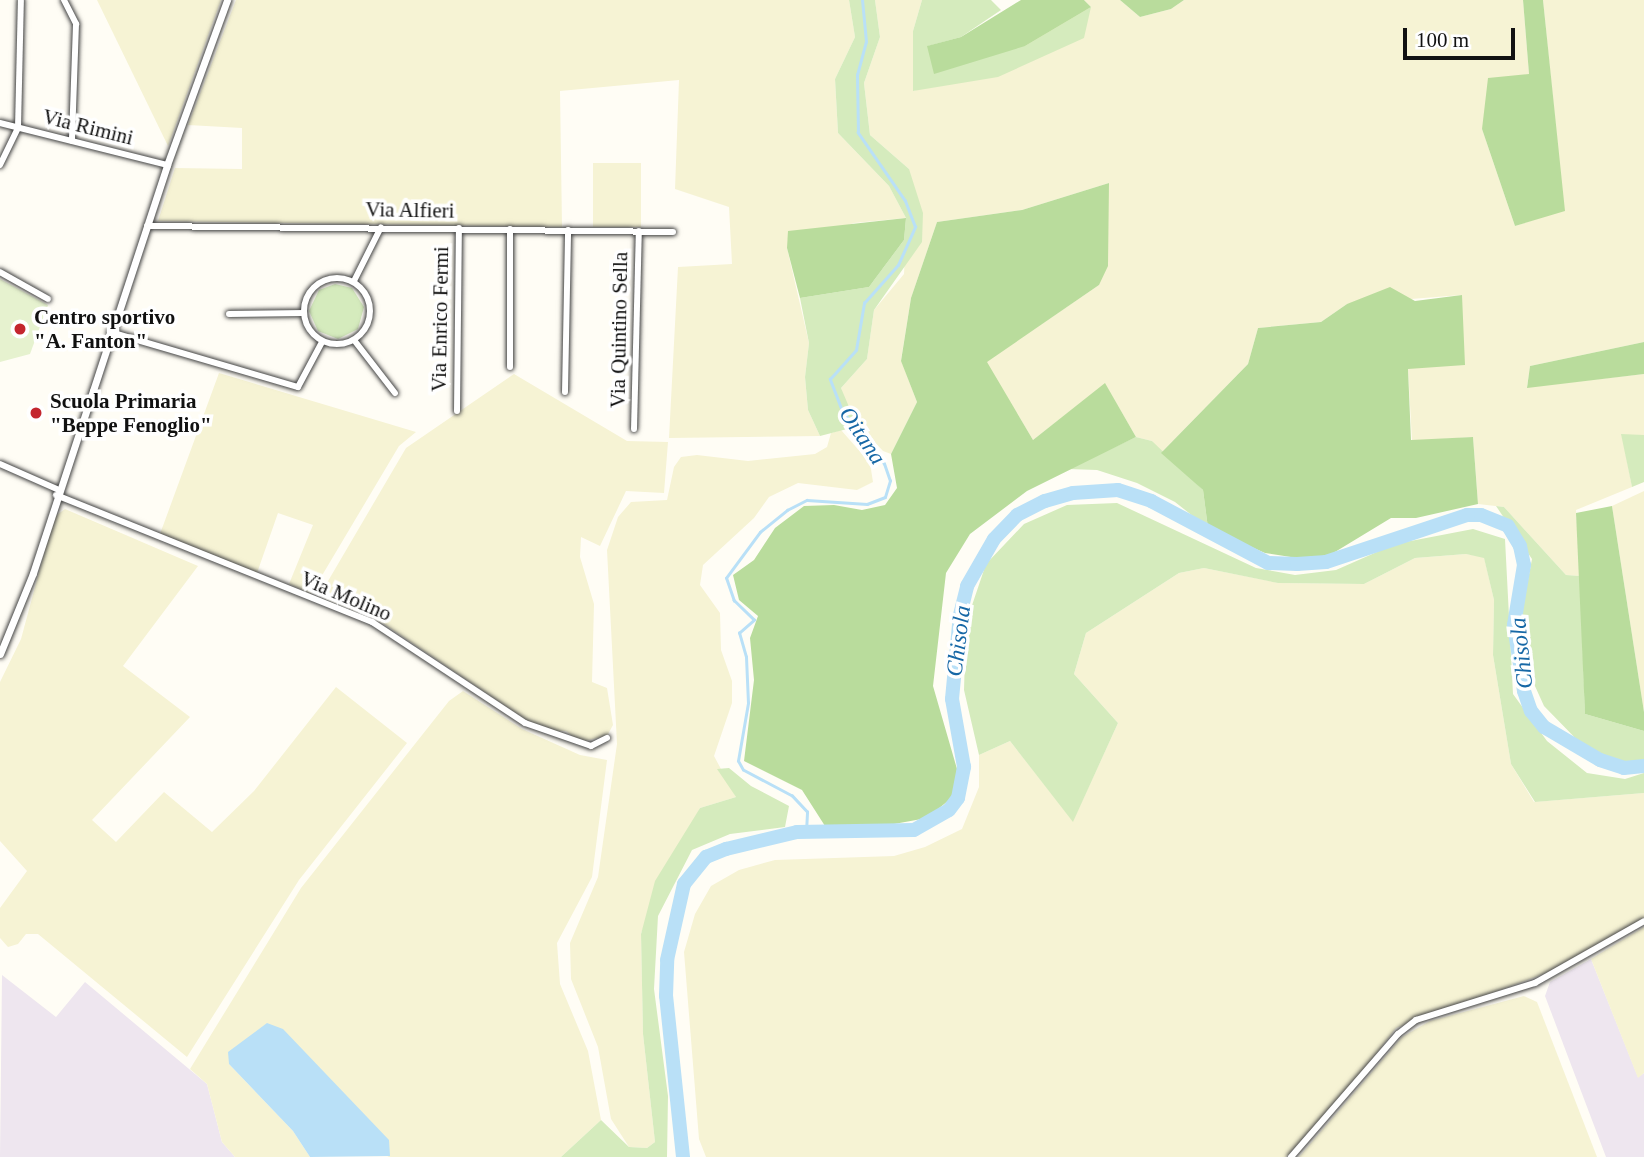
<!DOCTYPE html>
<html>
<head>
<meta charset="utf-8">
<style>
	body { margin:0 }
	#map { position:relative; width:1644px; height:1157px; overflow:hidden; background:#fffdf5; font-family:Georgia,serif }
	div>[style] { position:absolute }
	.industrial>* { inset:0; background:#eee6ef }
	.farmland>* { inset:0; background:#f6f3d4; transform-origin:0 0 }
	.green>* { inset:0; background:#d5ebbd }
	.forest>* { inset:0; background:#b9dc9c }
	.pitch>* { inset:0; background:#e6f2cf }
	.water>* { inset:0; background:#b9e0f7 }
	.stream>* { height:2.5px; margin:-1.25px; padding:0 1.25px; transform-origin:1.25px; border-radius:1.25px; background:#b9e0f7 }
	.river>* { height:14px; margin:-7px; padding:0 7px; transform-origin:7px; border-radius:7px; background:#b9e0f7 }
	.roads { filter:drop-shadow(0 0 2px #444) drop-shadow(0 0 2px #444) }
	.minor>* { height:6px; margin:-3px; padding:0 3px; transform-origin:3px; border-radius:3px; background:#fff }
	.minor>.ring { margin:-3px; padding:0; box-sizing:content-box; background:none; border:6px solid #fff; border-radius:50% }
	.tertiary>* { height:7px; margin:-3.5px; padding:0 3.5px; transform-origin:3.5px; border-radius:3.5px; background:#fff }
	.dots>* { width:19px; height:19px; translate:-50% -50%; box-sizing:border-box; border:4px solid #fff; border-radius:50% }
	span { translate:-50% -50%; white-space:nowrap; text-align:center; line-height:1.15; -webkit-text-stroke:7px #fff; paint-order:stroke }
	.street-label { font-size:21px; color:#111 }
	.poi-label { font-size:21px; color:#111; font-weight:700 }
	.left { translate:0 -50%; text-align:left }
	.water-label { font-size:23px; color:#1768a6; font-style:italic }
	.scale { position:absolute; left:1403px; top:28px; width:112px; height:32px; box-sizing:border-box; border:4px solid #111; border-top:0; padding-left:9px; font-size:21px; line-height:24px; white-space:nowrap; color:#111; -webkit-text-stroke:5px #fff; paint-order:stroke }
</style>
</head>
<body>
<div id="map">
	<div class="industrial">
		<div style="clip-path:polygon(1591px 959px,1638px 1077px,1644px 1073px,1644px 1157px,1606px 1157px,1545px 996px,1550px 982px)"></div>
		<div style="clip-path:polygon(2px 975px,56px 1017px,85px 982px,207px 1084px,222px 1142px,235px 1157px,0 1157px)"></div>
	</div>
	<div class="farmland">
		<div style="clip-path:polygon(97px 0,221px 0,168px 146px)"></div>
		<div style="clip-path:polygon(236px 0,849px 0,855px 37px,835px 79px,838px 133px,889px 186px,906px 218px,854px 223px,787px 248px,809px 343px,805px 377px,808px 410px,820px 436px,669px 438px,678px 267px,732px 264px,729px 207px,675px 189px,679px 80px,560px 91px,562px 227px,158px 221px,175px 168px,242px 169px,242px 128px,188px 125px)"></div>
		<div style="clip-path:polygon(875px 0,922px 0,913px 31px,914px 91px,1091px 7px,1084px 0,1120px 0,1140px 17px,1171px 9px,1184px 0,1523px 0,1529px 74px,1482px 129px,1515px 226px,1564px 210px,1543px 0,1644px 0,1644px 342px,1530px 366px,1527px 387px,1644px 374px,1644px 435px,1622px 435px,1632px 487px,1576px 510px,1580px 576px,1566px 575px,1504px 507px,1478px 504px,1473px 437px,1412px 441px,1408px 368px,1462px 295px,1347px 304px,1321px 322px,1258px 328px,1248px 364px,1161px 453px,1152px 441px,1136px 437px,1105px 384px,1033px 440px,986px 362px,1099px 285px,1109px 183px,1022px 210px,937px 222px,911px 298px,901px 360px,917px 402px,891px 454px,883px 451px,848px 413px,841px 388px,867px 359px,874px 310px,904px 274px,909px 169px,870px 135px,864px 83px,880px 37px)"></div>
		<div style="left:593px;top:163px;width:48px;height:64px"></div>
		<div style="clip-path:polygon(219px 373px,416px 432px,399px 446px,311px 594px,289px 584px,313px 525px,278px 513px,257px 573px,160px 534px)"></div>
		<div style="clip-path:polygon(514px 374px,627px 441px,668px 442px,664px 493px,626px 491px,600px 546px,581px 537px,580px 557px,594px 604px,592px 682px,607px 688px,613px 725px,607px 736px,579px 742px,566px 731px,552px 731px,526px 720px,384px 624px,325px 599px,321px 593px,406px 448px)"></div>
		<div style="clip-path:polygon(841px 430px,870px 463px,873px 482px,857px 490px,798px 483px,769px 497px,754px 518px,703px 565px,700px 585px,720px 613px,721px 650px,732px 681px,732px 703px,714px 756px,736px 797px,700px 808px,641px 933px,643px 1034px,655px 1142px,647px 1148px,629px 1147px,611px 1119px,598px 1047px,571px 979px,570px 943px,598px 877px,617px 744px,607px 550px,618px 517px,631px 502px,667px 500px,674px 467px,681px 457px,697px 455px,748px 461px,815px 454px,827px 447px,831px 433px)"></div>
		<div style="clip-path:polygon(1644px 491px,1644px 712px,1612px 506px)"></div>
		<div style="clip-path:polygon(65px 509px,198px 566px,123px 666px,190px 717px,92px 820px,116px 842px,164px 792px,212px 832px,254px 791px,336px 687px,407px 743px,299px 880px,187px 1057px,38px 934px,26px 934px,18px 944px,8px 947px,0 938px,0 908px,27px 871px,0 841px,0 682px,21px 639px,54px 517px)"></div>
		<div style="clip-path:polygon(1466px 554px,1484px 557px,1494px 600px,1493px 655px,1511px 764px,1534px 802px,1644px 793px,1644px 918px,1552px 971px,1396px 1028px,1350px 1088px,1286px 1157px,706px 1157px,699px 1139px,684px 952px,695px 914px,711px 886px,739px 870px,775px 860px,894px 856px,925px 847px,962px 829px,979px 787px,979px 755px,1010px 741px,1073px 821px,1118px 723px,1074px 674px,1086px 633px,1179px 573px,1204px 568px,1279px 583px,1364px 584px,1415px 558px)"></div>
		<div style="clip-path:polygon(463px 691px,522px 729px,580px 755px,607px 760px,592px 877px,557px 943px,560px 984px,588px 1051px,601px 1120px,561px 1157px,389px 1157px,229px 1064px,293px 1131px,310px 1157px,235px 1157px,222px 1142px,207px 1084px,190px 1069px,301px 888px,449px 701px)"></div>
		<div style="clip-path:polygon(1644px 927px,1644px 1073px,1638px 1078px,1591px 959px)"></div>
		<div style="clip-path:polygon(1524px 996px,1537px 1002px,1597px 1157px,1299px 1157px,1402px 1037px,1430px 1021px)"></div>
	</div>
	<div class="green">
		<div style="clip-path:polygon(849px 0,875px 0,880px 37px,864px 83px,870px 135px,909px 169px,923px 213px,922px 242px,874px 310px,867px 359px,841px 388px,855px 421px,847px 429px,820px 436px,808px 410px,805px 377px,809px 343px,800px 298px,869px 287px,904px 240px,906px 218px,889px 186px,838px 133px,835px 79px,855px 37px)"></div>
		<div style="clip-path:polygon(922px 0,991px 0,1001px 10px,961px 37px,928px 46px,1025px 46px,1091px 7px,1084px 38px,998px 77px,913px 91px,913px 31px)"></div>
		<div style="clip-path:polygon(335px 284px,352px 288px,364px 307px,358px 329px,338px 339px,318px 331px,309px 311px,319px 290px)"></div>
		<div style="clip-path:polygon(1621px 434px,1644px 435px,1644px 482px,1632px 487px)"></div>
		<div style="clip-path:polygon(1136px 437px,1152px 441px,1203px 490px,1208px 528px,1175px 502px,1137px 483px,1097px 470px,1068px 469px)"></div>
		<div style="clip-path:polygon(1117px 503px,1256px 568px,1295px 575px,1336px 570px,1395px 544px,1473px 529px,1505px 539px,1513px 694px,1547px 741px,1587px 773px,1625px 779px,1644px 773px,1644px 793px,1535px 802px,1511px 764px,1493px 655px,1494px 600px,1484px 558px,1466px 554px,1415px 558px,1364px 584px,1278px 583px,1204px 568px,1179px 573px,1086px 633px,1074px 674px,1118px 723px,1073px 822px,1010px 741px,979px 755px,964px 690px,966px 623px,986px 564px,1024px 524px,1067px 505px)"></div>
		<div style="clip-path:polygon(1496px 506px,1504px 507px,1566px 575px,1580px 576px,1585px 714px,1644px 731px,1644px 759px,1628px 765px,1584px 747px,1544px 706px,1525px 664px,1520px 622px,1532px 559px)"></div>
		<div style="clip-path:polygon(729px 768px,751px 786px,789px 806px,785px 827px,730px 834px,692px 850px,658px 916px,654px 989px,668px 1096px,667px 1157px,561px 1157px,601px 1120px,629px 1147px,647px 1148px,655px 1142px,643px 1034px,641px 934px,655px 881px,700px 808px,736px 797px,717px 769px)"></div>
	</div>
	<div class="forest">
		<div style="clip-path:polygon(1021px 0,1084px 0,1091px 7px,1025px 46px,934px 74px,927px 46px,961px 37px)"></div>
		<div style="clip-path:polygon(1120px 0,1184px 0,1171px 9px,1140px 17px)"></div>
		<div style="clip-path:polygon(1523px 0,1543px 0,1565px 211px,1515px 226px,1482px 129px,1488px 78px,1529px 74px)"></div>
		<div style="clip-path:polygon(1109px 183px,1108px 266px,1099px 285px,987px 362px,1033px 440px,1105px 383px,1136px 437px,1027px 491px,970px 534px,946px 573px,933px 686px,957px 769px,954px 796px,927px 818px,883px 826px,825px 826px,802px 790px,744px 761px,754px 680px,750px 638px,758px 616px,739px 600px,733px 575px,754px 560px,775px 528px,804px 506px,834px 505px,862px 510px,885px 505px,897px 488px,891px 454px,917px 402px,901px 361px,911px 298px,937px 222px,1022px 210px)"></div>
		<div style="clip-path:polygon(906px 218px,904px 240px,869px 287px,800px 298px,787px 248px,788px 231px)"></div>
		<div style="clip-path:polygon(1390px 287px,1415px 301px,1462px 295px,1465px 365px,1408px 369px,1411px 440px,1473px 437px,1478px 504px,1416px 518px,1391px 518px,1330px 555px,1310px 560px,1265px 553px,1208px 528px,1203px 490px,1161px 453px,1248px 364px,1258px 328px,1321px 322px,1347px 304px)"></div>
		<div style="clip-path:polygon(1644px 342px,1644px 374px,1527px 388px,1530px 366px)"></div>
		<div style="clip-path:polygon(1612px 506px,1644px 712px,1644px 731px,1585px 714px,1576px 513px)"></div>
	</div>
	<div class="pitch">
		<div style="clip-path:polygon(0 279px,48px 305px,30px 354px,0 362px)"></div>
	</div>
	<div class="water">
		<div style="clip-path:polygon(267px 1023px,283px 1029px,389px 1140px,390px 1156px,310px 1157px,293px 1131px,229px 1064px,228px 1052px)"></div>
	</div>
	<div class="stream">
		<div style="left:806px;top:832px;width:20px;rotate:-87deg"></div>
		<div style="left:807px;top:812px;width:22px;rotate:-133deg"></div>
		<div style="left:792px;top:796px;width:55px;rotate:-152deg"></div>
		<div style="left:743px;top:770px;width:10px;rotate:-119deg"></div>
		<div style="left:738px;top:761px;width:59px;rotate:-80.2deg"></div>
		<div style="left:748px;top:703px;width:46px;rotate:-92.5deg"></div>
		<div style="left:746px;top:657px;width:25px;rotate:-106deg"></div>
		<div style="left:739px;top:633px;width:20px;rotate:-41deg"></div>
		<div style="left:754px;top:620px;width:28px;rotate:-136deg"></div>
		<div style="left:734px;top:601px;width:24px;rotate:-109deg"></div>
		<div style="left:726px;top:578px;width:57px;rotate:-53.5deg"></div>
		<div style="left:760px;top:532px;width:35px;rotate:-39deg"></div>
		<div style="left:787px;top:510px;width:22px;rotate:-27deg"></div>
		<div style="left:807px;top:500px;width:60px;rotate:3.8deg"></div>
		<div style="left:867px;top:504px;width:19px;rotate:-21deg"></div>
		<div style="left:885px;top:497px;width:17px;rotate:-73deg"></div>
		<div style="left:890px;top:481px;width:18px;rotate:-109deg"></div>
		<div style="left:884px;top:464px;width:68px;rotate:-128.4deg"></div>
		<div style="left:842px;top:411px;width:34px;rotate:-111deg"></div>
		<div style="left:830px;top:379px;width:39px;rotate:-48deg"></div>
		<div style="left:856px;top:350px;width:48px;rotate:-80.3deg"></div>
		<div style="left:864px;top:303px;width:51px;rotate:-48.2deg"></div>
		<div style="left:898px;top:265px;width:42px;rotate:-65.9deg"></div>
		<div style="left:915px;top:227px;width:28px;rotate:-111deg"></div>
		<div style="left:905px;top:201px;width:83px;rotate:-124.7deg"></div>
		<div style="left:858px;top:133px;width:58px;rotate:-91deg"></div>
		<div style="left:857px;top:75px;width:34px;rotate:-75deg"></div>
		<div style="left:866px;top:42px;width:42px;rotate:-95.4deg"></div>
	</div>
	<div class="river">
		<div style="left:683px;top:1157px;width:162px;rotate:-96deg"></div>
		<div style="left:666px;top:996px;width:36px;rotate:-88deg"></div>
		<div style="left:667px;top:960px;width:78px;rotate:-77.4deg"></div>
		<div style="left:684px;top:884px;width:35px;rotate:-51deg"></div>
		<div style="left:706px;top:857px;width:22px;rotate:-22deg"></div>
		<div style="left:726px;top:849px;width:73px;rotate:-13.5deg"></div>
		<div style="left:797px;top:832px;width:117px;rotate:-1deg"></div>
		<div style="left:914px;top:830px;width:40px;rotate:-29.7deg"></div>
		<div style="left:949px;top:810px;width:15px;rotate:-53deg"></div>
		<div style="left:958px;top:798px;width:32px;rotate:-79deg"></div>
		<div style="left:964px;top:767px;width:69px;rotate:-100deg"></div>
		<div style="left:952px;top:699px;width:84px;rotate:-84.6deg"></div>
		<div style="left:960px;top:615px;width:30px;rotate:-76deg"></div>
		<div style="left:967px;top:586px;width:54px;rotate:-60.1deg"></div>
		<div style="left:994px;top:539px;width:33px;rotate:-46deg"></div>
		<div style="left:1017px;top:515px;width:31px;rotate:-27deg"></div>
		<div style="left:1045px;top:501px;width:29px;rotate:-16deg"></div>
		<div style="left:1073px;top:493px;width:45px;rotate:-3.8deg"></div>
		<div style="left:1118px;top:490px;width:35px;rotate:18deg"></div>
		<div style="left:1151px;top:501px;width:132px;rotate:27.9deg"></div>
		<div style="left:1268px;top:563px;width:29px;rotate:2deg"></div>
		<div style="left:1297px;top:564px;width:29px;rotate:-4deg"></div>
		<div style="left:1326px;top:562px;width:149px;rotate:-18.4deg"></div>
		<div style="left:1467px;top:515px;width:14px"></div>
		<div style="left:1481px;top:515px;width:29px;rotate:22deg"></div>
		<div style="left:1508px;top:526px;width:23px;rotate:59deg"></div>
		<div style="left:1520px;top:546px;width:19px;rotate:78deg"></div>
		<div style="left:1524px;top:565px;width:61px;rotate:99.5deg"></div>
		<div style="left:1514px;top:625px;width:67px;rotate:81.4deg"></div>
		<div style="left:1524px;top:691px;width:21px;rotate:71deg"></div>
		<div style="left:1531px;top:711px;width:21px;rotate:51deg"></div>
		<div style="left:1544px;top:727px;width:65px;rotate:30.5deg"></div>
		<div style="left:1600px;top:760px;width:25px;rotate:18deg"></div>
		<div style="left:1624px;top:768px;width:20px;rotate:-6deg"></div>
	</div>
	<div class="roads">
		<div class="minor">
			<div style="left:64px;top:0;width:27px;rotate:63deg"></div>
			<div style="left:76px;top:24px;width:117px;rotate:92deg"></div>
			<div style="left:0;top:123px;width:172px;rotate:14.1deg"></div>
			<div style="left:0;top:165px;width:41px;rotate:-64.1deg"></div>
			<div style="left:18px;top:128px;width:128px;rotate:-88.7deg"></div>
			<div style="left:147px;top:226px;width:526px;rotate:0.65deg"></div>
			<div style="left:0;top:272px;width:55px;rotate:29.4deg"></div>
			<div class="ring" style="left:304px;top:278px;width:60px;height:60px"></div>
			<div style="left:354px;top:281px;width:60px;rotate:-63.4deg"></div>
			<div style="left:229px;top:314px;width:75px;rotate:-0.8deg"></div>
			<div style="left:110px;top:332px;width:196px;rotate:16.3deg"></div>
			<div style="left:298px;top:387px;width:51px;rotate:-61.9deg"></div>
			<div style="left:354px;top:340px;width:67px;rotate:52.3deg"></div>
			<div style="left:510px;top:367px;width:138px;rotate:-90deg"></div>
			<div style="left:565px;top:392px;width:162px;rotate:-88.9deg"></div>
			<div style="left:457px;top:411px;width:183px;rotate:-89.4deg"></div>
			<div style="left:634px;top:429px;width:198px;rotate:-88.6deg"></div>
			<div style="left:0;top:464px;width:62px;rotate:23.7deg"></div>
			<div style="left:56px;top:495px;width:341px;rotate:21.9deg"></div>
			<div style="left:372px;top:622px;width:183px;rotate:33.4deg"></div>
			<div style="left:525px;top:723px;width:70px;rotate:19.2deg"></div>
			<div style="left:591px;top:746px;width:18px;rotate:-27deg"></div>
			<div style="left:1291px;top:1157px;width:163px;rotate:-49deg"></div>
			<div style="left:1398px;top:1034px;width:23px;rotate:-38deg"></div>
			<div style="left:1416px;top:1020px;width:125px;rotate:-17.3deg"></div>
			<div style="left:1535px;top:983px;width:125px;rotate:-29.6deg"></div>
		</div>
		<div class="tertiary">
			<div style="left:0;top:654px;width:87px;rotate:-67.8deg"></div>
			<div style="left:33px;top:573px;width:429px;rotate:-71.8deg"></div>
			<div style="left:167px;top:165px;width:176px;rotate:-70deg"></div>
		</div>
	</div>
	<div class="dots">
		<div style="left:20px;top:329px;background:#c4262e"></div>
		<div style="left:36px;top:413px;background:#c4262e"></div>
	</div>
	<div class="street-label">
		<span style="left:88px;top:127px;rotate:14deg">Via Rimini</span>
		<span style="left:410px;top:210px;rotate:1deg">Via Alfieri</span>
		<span style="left:440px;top:319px;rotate:-89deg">Via Enrico Fermi</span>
		<span style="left:619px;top:330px;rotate:-89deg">Via Quintino Sella</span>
		<span style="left:346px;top:596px;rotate:23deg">Via Molino</span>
	</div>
	<div class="poi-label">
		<span class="left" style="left:34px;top:329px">Centro sportivo<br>"A. Fanton"</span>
		<span class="left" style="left:50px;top:413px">Scuola Primaria<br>"Beppe Fenoglio"</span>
	</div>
	<div class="water-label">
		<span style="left:862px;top:436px;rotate:56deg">Oitana</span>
		<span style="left:959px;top:641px;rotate:-83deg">Chisola</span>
		<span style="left:1522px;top:653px;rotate:-96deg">Chisola</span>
	</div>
	<div class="scale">100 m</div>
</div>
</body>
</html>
